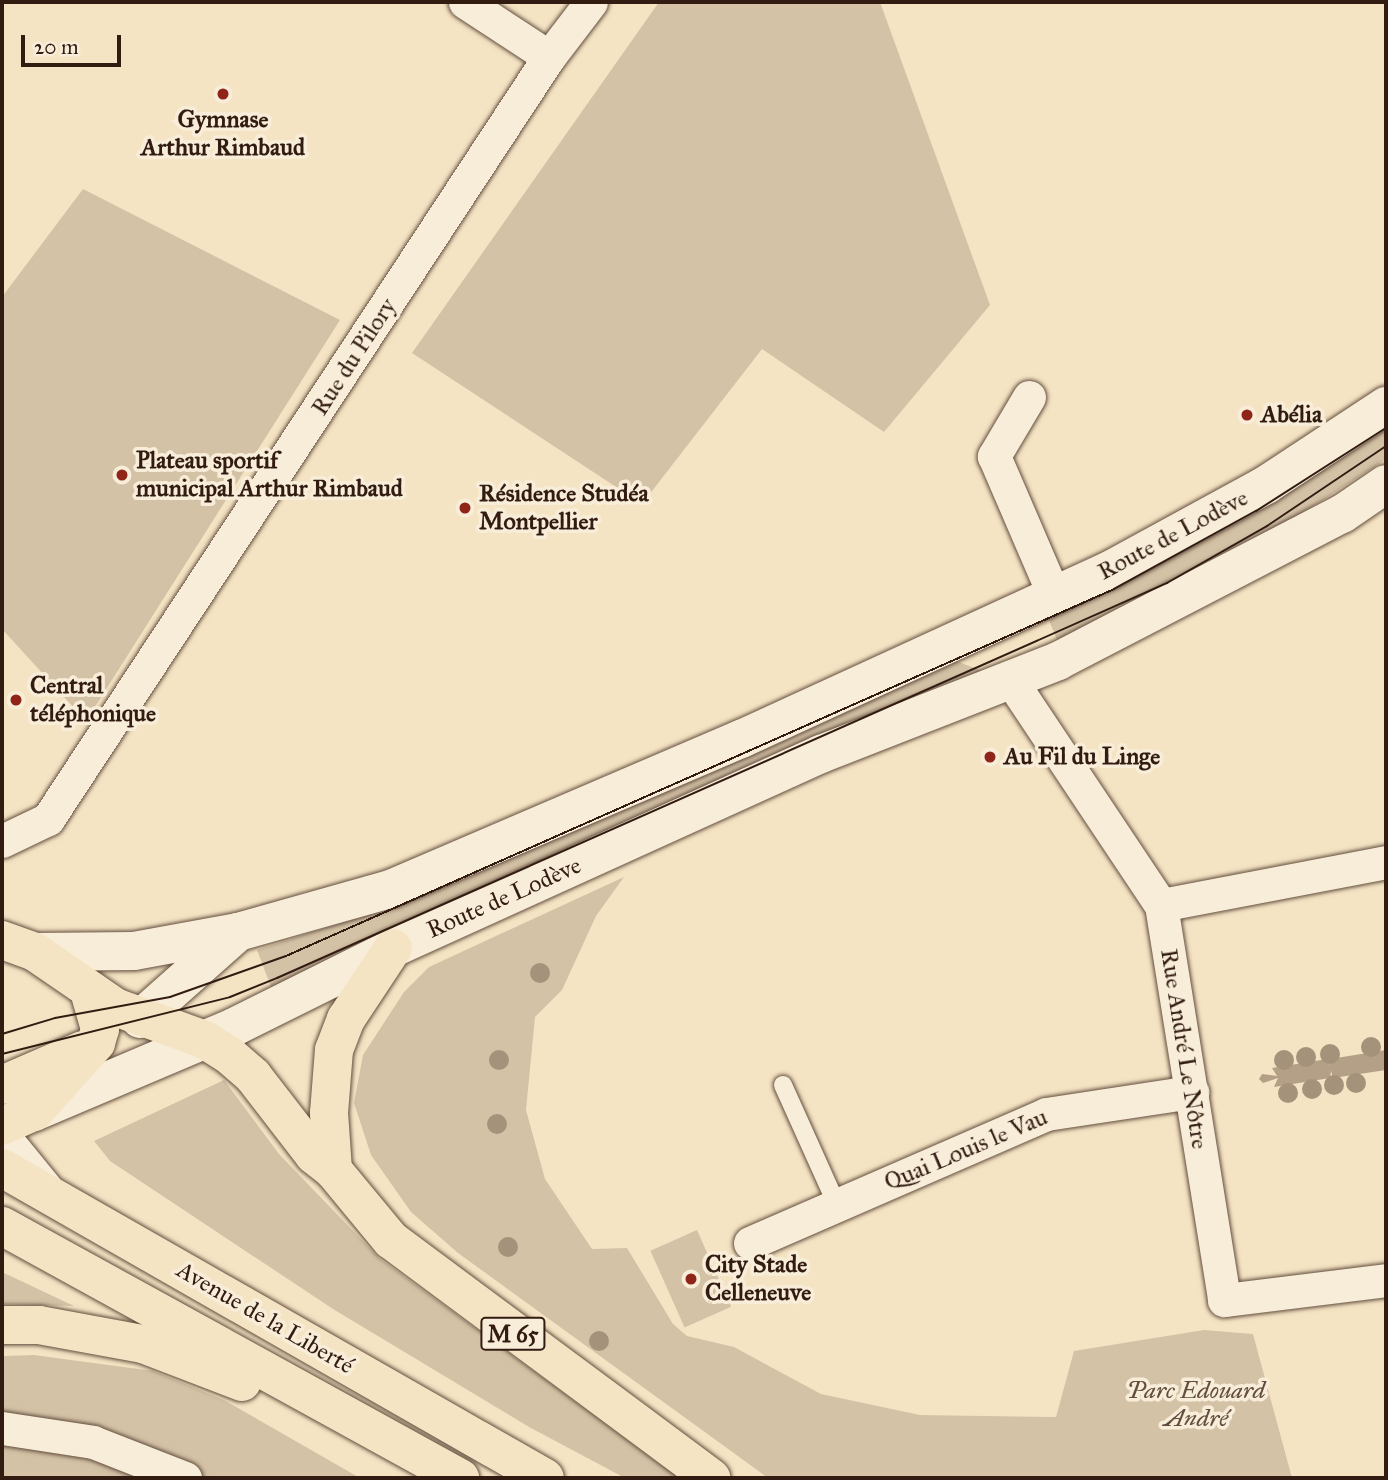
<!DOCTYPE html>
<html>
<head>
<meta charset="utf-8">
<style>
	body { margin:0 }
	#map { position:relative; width:1388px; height:1480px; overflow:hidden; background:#f5e4c4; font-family:"IM FELL Great Primer",serif }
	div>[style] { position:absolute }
	.green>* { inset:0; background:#d4c2a6; transform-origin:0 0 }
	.water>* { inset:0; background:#b3a087 }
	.roads { filter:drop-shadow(0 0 2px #634e3e) drop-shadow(0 0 2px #634e3e) }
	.lane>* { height:18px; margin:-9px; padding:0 9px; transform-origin:9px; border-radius:9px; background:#f8edd9 }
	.street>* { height:33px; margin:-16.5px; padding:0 16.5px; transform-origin:16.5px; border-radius:16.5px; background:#f8edd9 }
	.secondary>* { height:38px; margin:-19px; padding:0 19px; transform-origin:19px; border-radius:19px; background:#f8edd9 }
	.primary>* { height:38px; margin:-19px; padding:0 19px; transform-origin:19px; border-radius:19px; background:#f5e4c4 }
	.tram>* { height:2px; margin:-1px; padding:0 1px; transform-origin:1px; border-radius:1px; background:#321c12 }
	.trees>* { width:20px; height:20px; margin:-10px; border-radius:50%; background:#a5927a }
	.dots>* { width:19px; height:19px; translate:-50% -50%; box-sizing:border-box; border:4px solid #f8edd9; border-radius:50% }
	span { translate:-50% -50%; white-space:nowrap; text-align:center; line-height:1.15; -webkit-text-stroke:7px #f8edd9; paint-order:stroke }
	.shield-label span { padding:2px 5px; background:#f8edd9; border:2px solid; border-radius:5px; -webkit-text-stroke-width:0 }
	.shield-label { font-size:23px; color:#321c12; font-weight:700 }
	.poi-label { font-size:24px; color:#321c12; font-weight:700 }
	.left { translate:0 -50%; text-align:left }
	.street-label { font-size:24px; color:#321c12 }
	.park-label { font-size:24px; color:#634e3e; font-style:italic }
	.frame { position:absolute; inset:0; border:4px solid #321c12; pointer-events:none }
	.scale { position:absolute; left:21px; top:35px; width:100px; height:32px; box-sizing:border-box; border:4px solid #321c12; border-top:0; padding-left:9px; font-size:21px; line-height:24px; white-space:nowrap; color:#321c12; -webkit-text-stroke:5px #f8edd9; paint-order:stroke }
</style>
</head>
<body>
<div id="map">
	<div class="green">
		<div style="clip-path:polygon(659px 2px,880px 2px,990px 305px,884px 432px,762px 349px,642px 504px,412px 353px)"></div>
		<div style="clip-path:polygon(83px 189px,340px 320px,86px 721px,2px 629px,2px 297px)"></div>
		<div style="clip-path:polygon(1386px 417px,1386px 459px,1239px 554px,1061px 650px,1045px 610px)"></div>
		<div style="clip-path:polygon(945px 657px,988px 673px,276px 1000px,257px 950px,359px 917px)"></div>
		<div style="clip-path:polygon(624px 877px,596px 916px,562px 990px,535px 1017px,526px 1110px,545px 1179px,592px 1249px,627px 1248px,673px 1324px,687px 1336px,734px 1347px,821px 1394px,920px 1415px,1056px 1417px,1074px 1351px,1204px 1330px,1253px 1334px,1292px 1478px,768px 1478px,458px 1253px,411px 1212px,371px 1155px,354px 1103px,363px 1055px,404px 992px,429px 967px)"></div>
		<div style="clip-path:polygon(224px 1080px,279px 1154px,380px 1259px,681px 1478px,625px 1478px,529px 1427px,333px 1309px,110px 1161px,94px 1141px)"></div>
		<div style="left:697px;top:1230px;width:84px;height:51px;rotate:66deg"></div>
		<div style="clip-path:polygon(2px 1272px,74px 1306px,2px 1304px)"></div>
		<div style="clip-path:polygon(34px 1355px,153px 1371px,224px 1400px,360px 1478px,2px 1478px,2px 1356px)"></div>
	</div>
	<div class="water">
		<div style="clip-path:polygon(1386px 1050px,1386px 1070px,1333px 1078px,1331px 1071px,1330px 1078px,1274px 1087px,1278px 1078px,1263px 1083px,1259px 1079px,1262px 1074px,1277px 1076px,1272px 1068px,1327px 1059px,1330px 1065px,1330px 1059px)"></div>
	</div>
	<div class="roads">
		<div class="lane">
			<div style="left:783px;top:1085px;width:132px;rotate:65.8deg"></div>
		</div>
		<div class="street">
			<div style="left:465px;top:2px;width:100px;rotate:33.2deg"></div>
			<div style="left:1029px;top:397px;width:69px;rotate:120.7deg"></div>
			<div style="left:994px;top:456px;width:151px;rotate:66.7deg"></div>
			<div style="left:1010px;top:679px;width:272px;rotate:56.3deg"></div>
			<div style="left:1161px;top:905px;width:400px;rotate:80.9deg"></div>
			<div style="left:1224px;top:1300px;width:163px;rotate:-7deg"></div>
			<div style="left:2px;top:841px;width:51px;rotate:-25.6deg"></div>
			<div style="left:48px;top:819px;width:912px;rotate:-56.68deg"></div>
			<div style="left:549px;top:57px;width:69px;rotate:-52.6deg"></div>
			<div style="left:1161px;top:905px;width:229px;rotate:-10.8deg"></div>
			<div style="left:750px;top:1243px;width:323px;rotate:-23.5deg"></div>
			<div style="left:1046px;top:1114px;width:148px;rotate:-8.6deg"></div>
			<div style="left:2px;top:1428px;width:92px;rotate:8.7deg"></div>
			<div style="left:93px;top:1442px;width:99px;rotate:21.4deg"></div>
		</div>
		<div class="secondary">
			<div style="left:35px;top:952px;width:99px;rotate:-0.6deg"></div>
			<div style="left:134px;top:951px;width:106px;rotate:-10.4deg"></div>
			<div style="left:140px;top:1019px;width:131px;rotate:-41.6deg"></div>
			<div style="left:238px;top:932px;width:161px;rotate:-15.8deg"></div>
			<div style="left:393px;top:888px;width:379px;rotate:-23.2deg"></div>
			<div style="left:741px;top:739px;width:406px;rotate:-24.6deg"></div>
			<div style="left:1110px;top:570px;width:178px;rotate:-28.6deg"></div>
			<div style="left:1266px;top:485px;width:144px;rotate:-33.4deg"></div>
			<div style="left:34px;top:1112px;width:217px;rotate:-23deg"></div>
			<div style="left:234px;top:1027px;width:178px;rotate:-26.4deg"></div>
			<div style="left:393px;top:948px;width:470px;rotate:-24.4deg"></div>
			<div style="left:821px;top:754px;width:255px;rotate:-21.4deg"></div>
			<div style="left:1058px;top:661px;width:320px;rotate:-27.4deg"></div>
			<div style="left:1342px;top:514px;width:53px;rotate:-34.3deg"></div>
			<div style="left:2px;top:1138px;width:70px;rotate:50.8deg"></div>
		</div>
		<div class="primary">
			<div style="left:2px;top:940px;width:35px;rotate:20deg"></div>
			<div style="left:35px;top:952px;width:97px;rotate:34.5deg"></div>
			<div style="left:115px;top:1007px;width:96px;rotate:20.1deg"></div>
			<div style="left:205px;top:1040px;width:28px;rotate:32deg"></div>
			<div style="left:229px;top:1055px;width:32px;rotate:41deg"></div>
			<div style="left:253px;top:1076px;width:100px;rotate:52.3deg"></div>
			<div style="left:314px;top:1155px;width:24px;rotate:38deg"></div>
			<div style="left:333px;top:1170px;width:91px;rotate:50.4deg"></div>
			<div style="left:391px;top:1240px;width:399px;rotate:36.6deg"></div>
			<div style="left:2px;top:1085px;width:88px;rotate:-23.4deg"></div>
			<div style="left:2px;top:1126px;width:35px;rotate:-24deg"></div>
			<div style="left:34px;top:1112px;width:93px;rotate:-48.1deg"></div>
			<div style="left:96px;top:1043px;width:15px;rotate:-74deg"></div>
			<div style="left:100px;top:1029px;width:36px;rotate:-106deg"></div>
			<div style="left:2px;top:1168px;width:625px;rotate:29.72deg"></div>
			<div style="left:333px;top:1170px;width:57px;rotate:-94deg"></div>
			<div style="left:329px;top:1113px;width:63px;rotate:-85.5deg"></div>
			<div style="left:334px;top:1050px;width:33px;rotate:-69deg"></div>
			<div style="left:346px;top:1019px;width:85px;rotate:-56.5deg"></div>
			<div style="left:2px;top:1226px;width:523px;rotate:28.82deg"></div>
			<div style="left:2px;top:1325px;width:37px"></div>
			<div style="left:39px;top:1325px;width:106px;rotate:10.4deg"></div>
			<div style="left:143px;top:1344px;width:106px;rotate:21deg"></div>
		</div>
	</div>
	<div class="tram">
		<div style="left:2px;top:1034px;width:55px;rotate:-16.8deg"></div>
		<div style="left:55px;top:1018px;width:117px;rotate:-10.3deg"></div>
		<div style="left:170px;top:997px;width:123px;rotate:-19.5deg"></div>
		<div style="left:286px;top:956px;width:906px;rotate:-23.9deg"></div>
		<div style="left:1114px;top:589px;width:162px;rotate:-28.8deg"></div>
		<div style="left:1256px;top:511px;width:154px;rotate:-32.6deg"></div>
		<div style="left:2px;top:1054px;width:235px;rotate:-14deg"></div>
		<div style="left:230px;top:997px;width:51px;rotate:-22deg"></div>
		<div style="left:277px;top:978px;width:974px;rotate:-23.93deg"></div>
		<div style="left:1167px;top:583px;width:115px;rotate:-29.7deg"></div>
		<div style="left:1267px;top:526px;width:143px;rotate:-33.9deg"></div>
	</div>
	<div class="trees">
		<div style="left:540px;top:973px"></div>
		<div style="left:1371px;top:1047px"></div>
		<div style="left:1330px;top:1054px"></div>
		<div style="left:1306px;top:1057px"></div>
		<div style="left:499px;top:1060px"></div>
		<div style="left:1284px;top:1060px"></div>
		<div style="left:1356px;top:1083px"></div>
		<div style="left:1334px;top:1085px"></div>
		<div style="left:1312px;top:1089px"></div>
		<div style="left:1288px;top:1093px"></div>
		<div style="left:497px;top:1124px"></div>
		<div style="left:508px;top:1247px"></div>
		<div style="left:599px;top:1341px"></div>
	</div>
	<div class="dots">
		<div style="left:223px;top:94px;background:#8f2418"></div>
		<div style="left:1247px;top:415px;background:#8f2418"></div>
		<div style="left:122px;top:475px;background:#8f2418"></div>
		<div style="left:465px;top:508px;background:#8f2418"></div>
		<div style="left:16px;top:700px;background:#8f2418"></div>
		<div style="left:990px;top:757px;background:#8f2418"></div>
		<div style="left:691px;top:1279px;background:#8f2418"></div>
	</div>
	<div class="shield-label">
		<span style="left:513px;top:1334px">M 65</span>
	</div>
	<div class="poi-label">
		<span style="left:223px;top:134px">Gymnase<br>Arthur Rimbaud</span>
		<span class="left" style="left:1261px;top:415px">Abélia</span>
		<span class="left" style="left:136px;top:475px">Plateau sportif<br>municipal Arthur Rimbaud</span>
		<span class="left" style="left:479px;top:508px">Résidence Studéa<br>Montpellier</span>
		<span class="left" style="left:30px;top:700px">Central<br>téléphonique</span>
		<span class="left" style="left:1004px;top:757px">Au Fil du Linge</span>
		<span class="left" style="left:705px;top:1279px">City Stade<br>Celleneuve</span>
	</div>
	<div class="street-label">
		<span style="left:354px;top:357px;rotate:-57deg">Rue du Pilory</span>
		<span style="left:1173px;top:535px;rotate:-28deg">Route de Lodève</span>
		<span style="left:504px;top:898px;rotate:-24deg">Route de Lodève</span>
		<span style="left:1184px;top:1049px;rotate:81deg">Rue André Le Nôtre</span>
		<span style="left:966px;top:1150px;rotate:-23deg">Quai Louis le Vau</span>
		<span style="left:265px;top:1318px;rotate:30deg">Avenue de la Liberté</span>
	</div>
	<div class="park-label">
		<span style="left:1196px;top:1405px">Parc Edouard<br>André</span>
	</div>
	<div class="frame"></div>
	<div class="scale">20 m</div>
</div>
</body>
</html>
